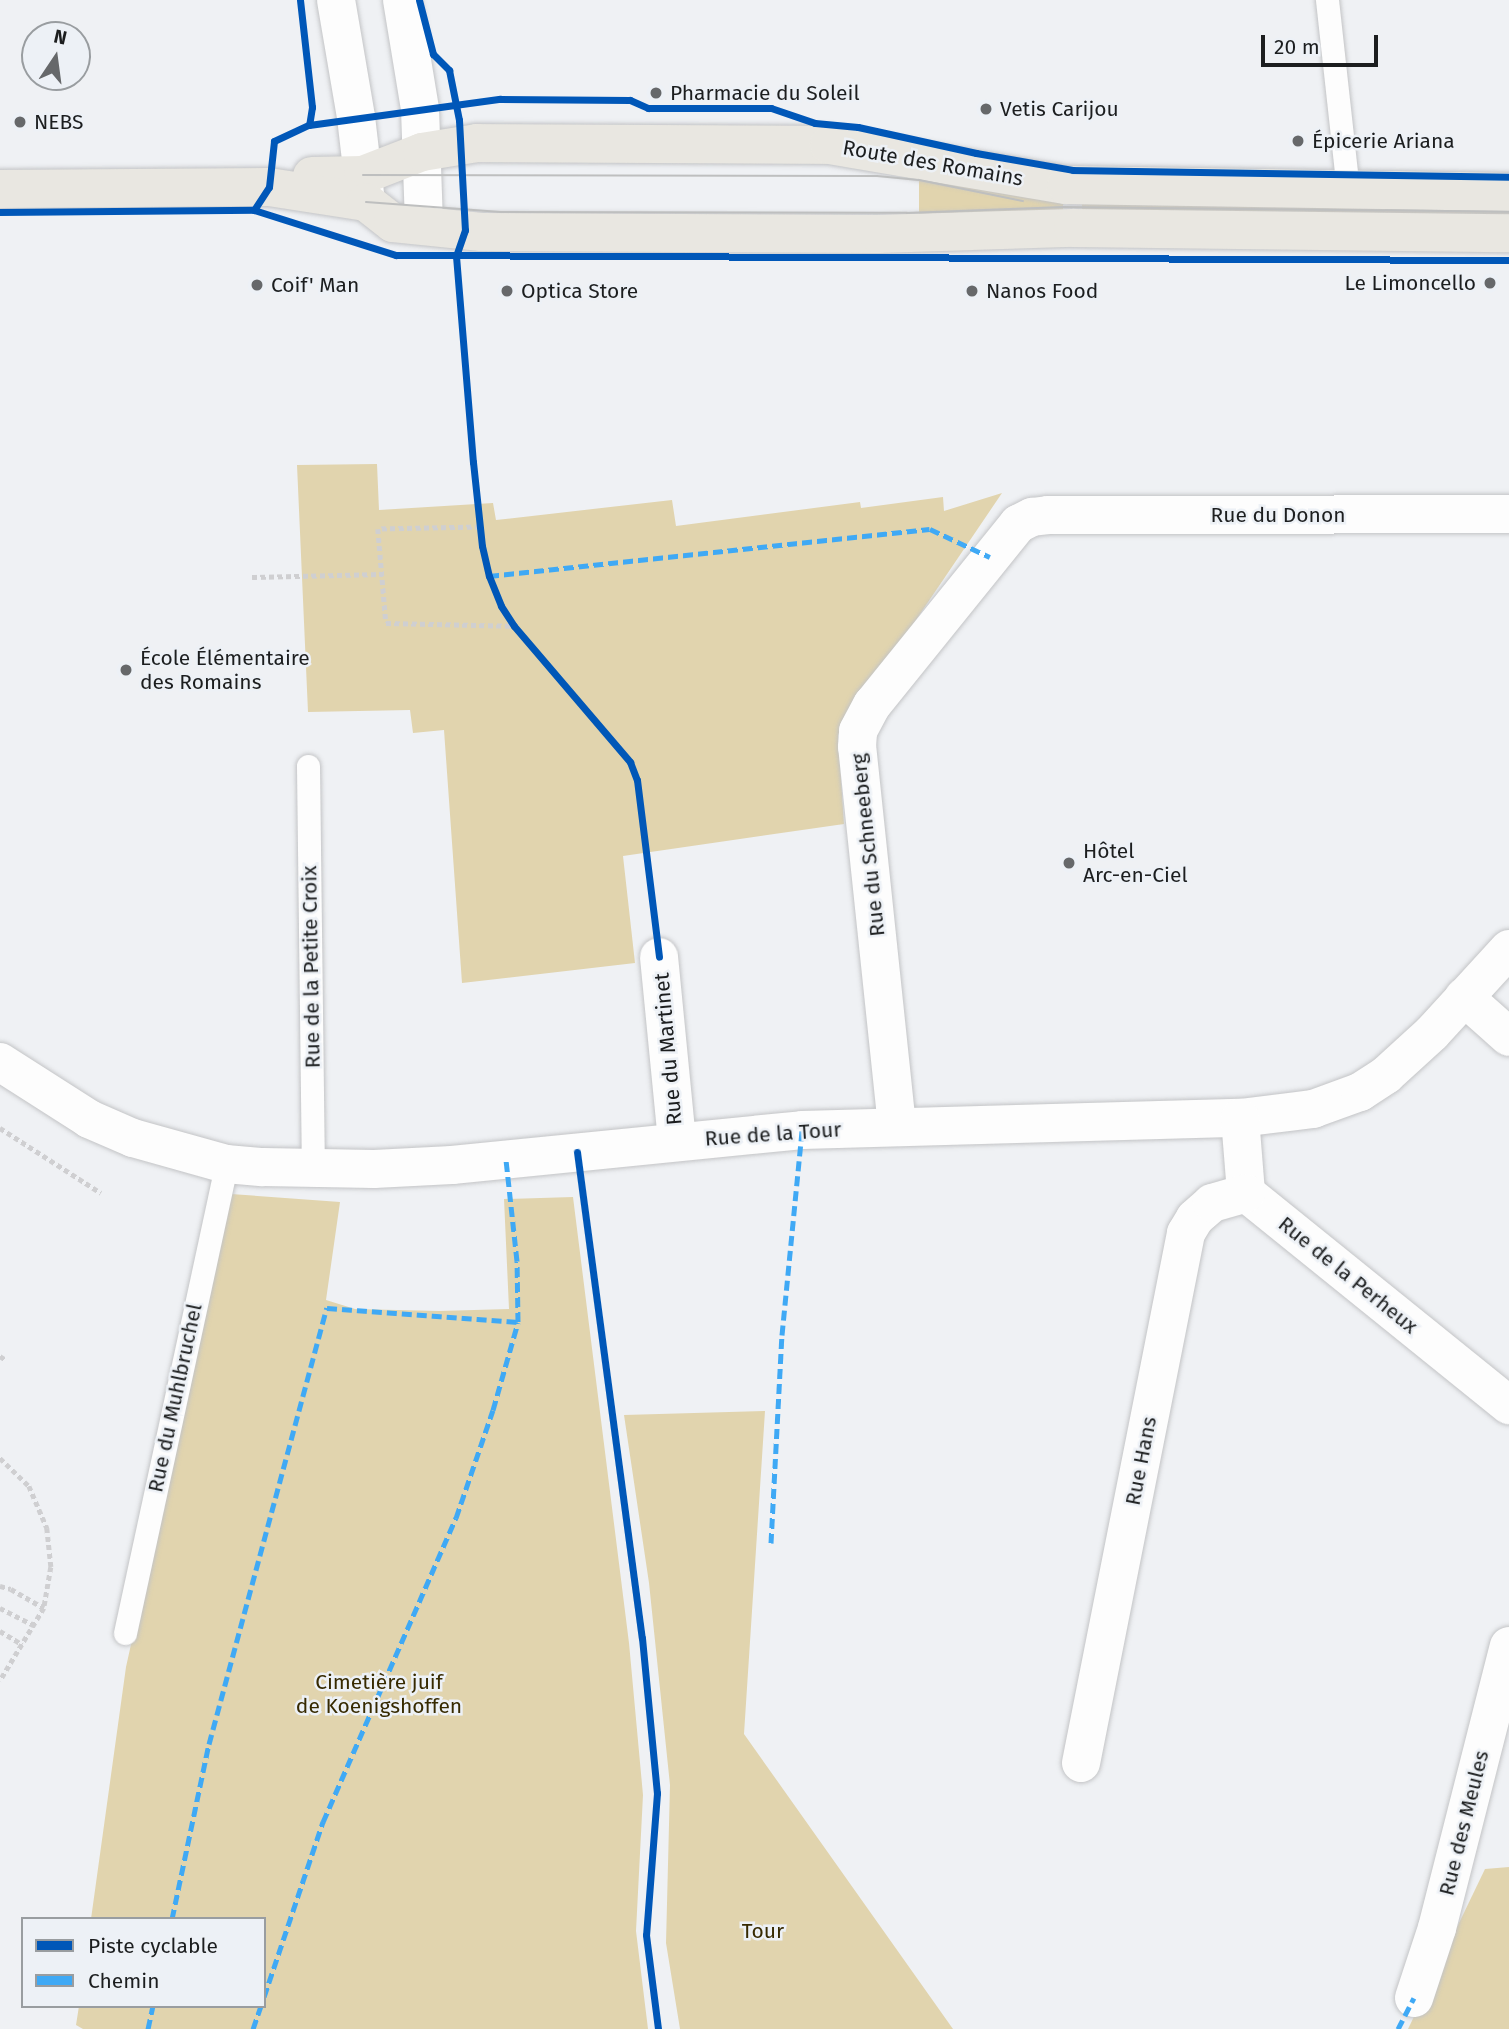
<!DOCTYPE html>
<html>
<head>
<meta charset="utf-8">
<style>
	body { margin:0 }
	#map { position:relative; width:1509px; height:2029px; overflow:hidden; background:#eff1f4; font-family:"Fira Sans",sans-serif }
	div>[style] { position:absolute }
	.green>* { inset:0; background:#e1d4ae }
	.path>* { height:4.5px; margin-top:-2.25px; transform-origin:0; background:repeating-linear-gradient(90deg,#cfcfd1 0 5px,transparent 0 8.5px) }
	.roads { filter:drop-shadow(0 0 2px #c3c4c6) drop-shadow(0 0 2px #c3c4c6) }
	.lane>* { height:23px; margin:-11.5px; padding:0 11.5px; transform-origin:11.5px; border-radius:11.5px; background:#fdfdfd }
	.street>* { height:38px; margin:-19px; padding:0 19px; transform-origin:19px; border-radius:19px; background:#fdfdfd }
	.secondary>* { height:38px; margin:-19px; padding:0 19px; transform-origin:19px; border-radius:19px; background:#fdfdfd }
	.primary>* { height:38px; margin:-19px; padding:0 19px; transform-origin:19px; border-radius:19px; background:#e9e7e1 }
	.tram>* { height:2px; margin:-1px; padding:0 1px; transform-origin:1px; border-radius:1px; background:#bebfbf }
	.quiet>* { height:5px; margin-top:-2.5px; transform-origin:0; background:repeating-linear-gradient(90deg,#3fa9f5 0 10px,transparent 0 15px) }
	.cycleway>* { height:7px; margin:-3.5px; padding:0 3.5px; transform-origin:3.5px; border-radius:3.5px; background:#0057b8 }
	.dots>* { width:19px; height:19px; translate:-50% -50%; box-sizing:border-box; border:4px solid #edf1f6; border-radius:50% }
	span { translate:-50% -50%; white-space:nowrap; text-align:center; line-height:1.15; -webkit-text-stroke:5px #edf1f6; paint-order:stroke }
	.poi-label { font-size:21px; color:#1c1e1f }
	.left { translate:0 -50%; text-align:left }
	.right { translate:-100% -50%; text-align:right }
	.street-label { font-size:21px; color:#1c1e1f }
	.park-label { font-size:21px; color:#372a00 }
	.legend { position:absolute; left:21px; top:1917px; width:245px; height:91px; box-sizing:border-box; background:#edf1f6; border:2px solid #999da0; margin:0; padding:9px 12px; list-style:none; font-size:21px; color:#1c1e1f }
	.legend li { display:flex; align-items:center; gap:14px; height:35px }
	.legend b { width:35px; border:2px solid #999da0 }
	.north { position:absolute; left:21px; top:21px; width:70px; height:70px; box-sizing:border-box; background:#edf1f6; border:2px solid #999da0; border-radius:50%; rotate:13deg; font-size:19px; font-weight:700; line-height:28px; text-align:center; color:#1c1e1f }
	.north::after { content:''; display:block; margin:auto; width:24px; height:32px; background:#66686a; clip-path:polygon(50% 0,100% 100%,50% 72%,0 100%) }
	.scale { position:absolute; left:1261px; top:35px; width:117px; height:32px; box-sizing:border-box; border:4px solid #1c1e1f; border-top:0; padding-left:9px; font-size:21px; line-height:24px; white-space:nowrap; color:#1c1e1f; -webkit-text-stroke:5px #edf1f6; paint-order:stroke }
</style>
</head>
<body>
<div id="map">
	<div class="green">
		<div style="clip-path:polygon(919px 169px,1063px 196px,1063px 213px,1082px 212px,1082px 197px,1509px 202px,1509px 222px,919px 223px)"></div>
		<div style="clip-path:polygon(377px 464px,379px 510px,493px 503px,496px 520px,672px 500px,676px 526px,860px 502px,861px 508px,943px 497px,944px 511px,1002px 493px,838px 735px,844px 824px,623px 856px,635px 963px,462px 983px,444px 730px,413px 733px,410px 710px,308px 712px,297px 465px)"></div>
		<div style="clip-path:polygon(231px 1194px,340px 1202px,326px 1300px,355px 1309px,439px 1311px,509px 1309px,504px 1199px,573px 1197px,629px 1643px,643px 1795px,636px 1931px,648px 2029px,83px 2029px,76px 2025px,79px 2006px,264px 2006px,264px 1919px,91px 1919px,126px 1667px)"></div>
		<div style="clip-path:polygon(765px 1411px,744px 1734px,953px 2029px,680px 2029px,666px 1943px,670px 1785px,649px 1583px,624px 1415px)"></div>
		<div style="clip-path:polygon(1509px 1867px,1509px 2029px,1408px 2029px,1485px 1869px)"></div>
	</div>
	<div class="path">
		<div style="left:480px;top:527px;width:102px;rotate:178.9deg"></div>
		<div style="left:378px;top:529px;width:94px;rotate:85.1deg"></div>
		<div style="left:386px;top:623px;width:128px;rotate:1.3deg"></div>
		<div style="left:252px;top:577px;width:130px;rotate:-1.3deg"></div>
		<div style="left:0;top:1128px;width:120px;rotate:32.8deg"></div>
		<div style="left:0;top:1356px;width:7px;rotate:34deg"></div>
		<div style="left:0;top:1458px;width:40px;rotate:44deg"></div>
		<div style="left:29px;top:1486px;width:46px;rotate:66.8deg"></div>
		<div style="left:47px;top:1528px;width:39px;rotate:84deg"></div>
		<div style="left:51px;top:1567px;width:42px;rotate:99.7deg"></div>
		<div style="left:44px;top:1608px;width:85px;rotate:121.1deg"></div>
		<div style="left:0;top:1586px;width:11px;rotate:15deg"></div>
		<div style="left:11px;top:1589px;width:38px;rotate:30deg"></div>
		<div style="left:0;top:1608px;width:38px;rotate:27deg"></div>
		<div style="left:0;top:1631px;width:26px;rotate:31deg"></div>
	</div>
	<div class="roads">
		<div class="lane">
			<div style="left:1327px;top:0;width:191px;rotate:83.7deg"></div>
			<div style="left:308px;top:766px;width:403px;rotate:89.3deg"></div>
			<div style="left:125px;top:1633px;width:480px;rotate:-77.8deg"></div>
		</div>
		<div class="street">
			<div style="left:659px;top:957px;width:185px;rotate:84.4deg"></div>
			<div style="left:1464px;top:997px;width:60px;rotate:41.6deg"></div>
			<div style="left:0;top:1062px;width:106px;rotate:32.6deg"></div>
			<div style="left:89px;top:1119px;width:48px;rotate:23.4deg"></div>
			<div style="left:133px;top:1138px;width:97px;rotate:15.6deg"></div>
			<div style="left:226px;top:1164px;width:37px;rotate:5deg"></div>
			<div style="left:263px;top:1167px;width:111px;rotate:1deg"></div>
			<div style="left:374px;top:1169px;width:78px;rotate:-2.9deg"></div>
			<div style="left:452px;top:1165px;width:352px;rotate:-5.7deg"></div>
			<div style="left:802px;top:1130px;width:438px;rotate:-1.6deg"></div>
			<div style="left:1240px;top:1118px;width:74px;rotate:-7deg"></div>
			<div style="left:1313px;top:1109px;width:50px;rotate:-19.9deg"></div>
			<div style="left:1360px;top:1092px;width:31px;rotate:-33deg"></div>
			<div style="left:1386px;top:1075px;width:62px;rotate:-42.4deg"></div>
			<div style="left:1432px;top:1033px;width:114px;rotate:-47.5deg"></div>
			<div style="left:1240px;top:1118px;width:75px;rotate:85.4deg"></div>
			<div style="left:1246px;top:1193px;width:338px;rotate:38.9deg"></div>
			<div style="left:897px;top:1126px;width:381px;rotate:-96deg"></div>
			<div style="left:857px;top:747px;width:16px;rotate:-86deg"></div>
			<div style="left:858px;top:731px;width:30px;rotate:-62deg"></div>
			<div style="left:872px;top:705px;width:233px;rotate:-51.1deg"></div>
			<div style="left:1018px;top:524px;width:16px;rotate:-27deg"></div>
			<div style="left:1032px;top:517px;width:16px;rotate:-7deg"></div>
			<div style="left:1048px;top:515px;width:461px;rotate:-0.1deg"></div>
			<div style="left:1081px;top:1763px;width:540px;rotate:-78.79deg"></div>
			<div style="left:1186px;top:1233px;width:17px;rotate:-59deg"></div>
			<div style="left:1195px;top:1218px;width:23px;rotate:-41deg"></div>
			<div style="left:1212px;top:1203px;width:35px;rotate:-16deg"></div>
			<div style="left:1414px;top:1998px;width:74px;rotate:-71.8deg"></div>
			<div style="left:1437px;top:1928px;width:291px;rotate:-75.7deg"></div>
		</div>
		<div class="secondary">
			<div style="left:336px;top:0;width:119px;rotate:80.3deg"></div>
			<div style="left:356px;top:117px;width:86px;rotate:83.3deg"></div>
			<div style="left:402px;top:0;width:110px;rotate:80.6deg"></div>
			<div style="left:420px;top:109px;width:116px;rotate:88deg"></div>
		</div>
		<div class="primary">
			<div style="left:312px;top:176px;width:51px;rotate:-1.1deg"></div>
			<div style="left:363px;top:175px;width:63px;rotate:-21.3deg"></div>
			<div style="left:422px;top:152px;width:56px;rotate:-9.3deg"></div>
			<div style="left:477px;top:143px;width:352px;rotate:0.3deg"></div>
			<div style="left:829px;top:145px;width:240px;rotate:9.6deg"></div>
			<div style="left:1066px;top:185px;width:443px;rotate:0.9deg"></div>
			<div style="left:0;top:189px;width:269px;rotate:-0.4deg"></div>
			<div style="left:269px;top:187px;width:98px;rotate:8.8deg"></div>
			<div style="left:366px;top:202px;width:34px;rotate:38deg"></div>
			<div style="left:393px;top:223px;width:89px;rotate:5.8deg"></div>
			<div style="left:482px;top:232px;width:396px;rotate:0.3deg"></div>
			<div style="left:878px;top:234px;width:195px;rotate:-1.8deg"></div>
			<div style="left:1073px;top:228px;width:436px;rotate:0.7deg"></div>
		</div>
	</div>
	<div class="tram">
		<div style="left:363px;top:175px;width:514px;rotate:0.11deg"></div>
		<div style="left:877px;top:176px;width:42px;rotate:5.4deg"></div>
		<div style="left:919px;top:180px;width:106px;rotate:11.4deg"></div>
		<div style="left:366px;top:202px;width:135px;rotate:4.2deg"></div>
		<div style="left:501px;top:212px;width:406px;rotate:0.1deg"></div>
		<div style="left:907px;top:213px;width:156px;rotate:-2.2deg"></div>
		<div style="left:1063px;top:207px;width:446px;rotate:0.6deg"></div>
	</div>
	<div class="quiet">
		<div style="left:489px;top:576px;width:443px;rotate:-6.1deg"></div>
		<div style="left:930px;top:529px;width:66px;rotate:25deg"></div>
		<div style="left:771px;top:1543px;width:208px;rotate:-87deg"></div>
		<div style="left:782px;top:1335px;width:206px;rotate:-84.4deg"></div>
		<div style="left:172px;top:1919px;width:179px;rotate:-78.1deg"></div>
		<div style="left:209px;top:1744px;width:452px;rotate:-74.9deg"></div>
		<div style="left:327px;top:1308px;width:192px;rotate:4.2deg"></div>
		<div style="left:264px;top:1997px;width:185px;rotate:-71.4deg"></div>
		<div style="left:323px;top:1822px;width:332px;rotate:-66.4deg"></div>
		<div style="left:456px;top:1518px;width:114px;rotate:-71.1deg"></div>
		<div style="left:493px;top:1410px;width:91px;rotate:-74.1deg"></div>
		<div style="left:518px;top:1322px;width:61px;rotate:-90.9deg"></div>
		<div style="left:517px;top:1261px;width:103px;rotate:-96.2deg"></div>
		<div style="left:148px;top:2029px;width:24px;rotate:-78deg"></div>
		<div style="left:253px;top:2029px;width:24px;rotate:-71deg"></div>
		<div style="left:1398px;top:2029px;width:35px;rotate:-63deg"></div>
	</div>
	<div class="cycleway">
		<div style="left:300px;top:0;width:108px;rotate:83.6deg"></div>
		<div style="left:312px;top:107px;width:18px;rotate:99deg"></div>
		<div style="left:419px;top:0;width:56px;rotate:75.5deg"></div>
		<div style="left:433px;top:54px;width:23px;rotate:45deg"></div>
		<div style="left:449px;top:70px;width:51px;rotate:78.7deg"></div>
		<div style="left:459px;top:120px;width:110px;rotate:86.9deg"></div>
		<div style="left:465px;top:230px;width:28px;rotate:109deg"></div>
		<div style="left:456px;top:256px;width:207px;rotate:85.3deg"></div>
		<div style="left:473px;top:462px;width:84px;rotate:83.9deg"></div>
		<div style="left:482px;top:546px;width:31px;rotate:77deg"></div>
		<div style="left:489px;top:576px;width:32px;rotate:68deg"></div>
		<div style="left:501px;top:606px;width:24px;rotate:57deg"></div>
		<div style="left:514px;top:626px;width:179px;rotate:49.5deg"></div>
		<div style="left:630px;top:762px;width:19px;rotate:69deg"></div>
		<div style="left:637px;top:780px;width:178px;rotate:82.9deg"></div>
		<div style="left:254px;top:210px;width:27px;rotate:-57deg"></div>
		<div style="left:269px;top:187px;width:46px;rotate:-83.8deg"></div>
		<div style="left:274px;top:141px;width:38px;rotate:-25deg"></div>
		<div style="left:309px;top:125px;width:193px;rotate:-7.8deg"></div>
		<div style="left:500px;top:99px;width:130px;rotate:0.4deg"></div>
		<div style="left:630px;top:100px;width:20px;rotate:24deg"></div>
		<div style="left:648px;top:108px;width:123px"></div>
		<div style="left:771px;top:108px;width:46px;rotate:18.8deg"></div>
		<div style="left:815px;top:123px;width:43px;rotate:5.3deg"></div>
		<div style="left:858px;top:127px;width:121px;rotate:12.4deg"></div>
		<div style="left:976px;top:153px;width:98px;rotate:9.9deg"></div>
		<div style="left:1073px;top:170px;width:436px;rotate:0.9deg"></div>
		<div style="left:0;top:212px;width:254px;rotate:-0.5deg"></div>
		<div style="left:254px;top:210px;width:149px;rotate:17.6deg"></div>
		<div style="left:396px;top:255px;width:1113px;rotate:0.26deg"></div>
		<div style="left:577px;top:1152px;width:490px;rotate:82.4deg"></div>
		<div style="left:642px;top:1638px;width:156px;rotate:84.5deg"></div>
		<div style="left:657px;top:1793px;width:142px;rotate:94.4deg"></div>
		<div style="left:646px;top:1935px;width:95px;rotate:82.7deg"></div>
	</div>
	<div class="dots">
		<div style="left:656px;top:93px;background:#66686a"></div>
		<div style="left:986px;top:109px;background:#66686a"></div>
		<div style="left:20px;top:122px;background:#66686a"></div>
		<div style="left:1298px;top:141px;background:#66686a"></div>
		<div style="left:1490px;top:283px;background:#66686a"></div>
		<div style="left:257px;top:285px;background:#66686a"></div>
		<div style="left:507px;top:291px;background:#66686a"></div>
		<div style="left:972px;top:291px;background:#66686a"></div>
		<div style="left:126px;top:670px;background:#66686a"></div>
		<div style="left:1069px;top:863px;background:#66686a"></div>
	</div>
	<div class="poi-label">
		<span class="left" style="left:670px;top:93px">Pharmacie du Soleil</span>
		<span class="left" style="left:1000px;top:109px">Vetis Carijou</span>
		<span class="left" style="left:34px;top:122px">NEBS</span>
		<span class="left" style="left:1312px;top:141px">Épicerie Ariana</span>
		<span class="right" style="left:1476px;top:283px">Le Limoncello</span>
		<span class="left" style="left:271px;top:285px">Coif' Man</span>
		<span class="left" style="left:521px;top:291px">Optica Store</span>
		<span class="left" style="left:986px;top:291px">Nanos Food</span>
		<span class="left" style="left:140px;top:670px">École Élémentaire<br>des Romains</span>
		<span class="left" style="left:1083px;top:863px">Hôtel<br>Arc-en-Ciel</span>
	</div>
	<div class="street-label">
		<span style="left:933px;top:163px;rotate:10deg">Route des Romains</span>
		<span style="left:1278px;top:515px">Rue du Donon</span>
		<span style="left:868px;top:845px;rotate:-96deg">Rue du Schneeberg</span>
		<span style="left:311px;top:967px;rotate:-91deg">Rue de la Petite Croix</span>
		<span style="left:668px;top:1049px;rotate:-95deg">Rue du Martinet</span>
		<span style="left:773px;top:1134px;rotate:-4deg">Rue de la Tour</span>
		<span style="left:1348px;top:1275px;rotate:39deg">Rue de la Perheux</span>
		<span style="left:175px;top:1398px;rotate:-78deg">Rue du Muhlbruchel</span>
		<span style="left:1141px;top:1461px;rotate:-79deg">Rue Hans</span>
		<span style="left:1464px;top:1823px;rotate:-76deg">Rue des Meules</span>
	</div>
	<div class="park-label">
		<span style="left:379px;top:1694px">Cimetière juif<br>de Koenigshoffen</span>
		<span style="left:763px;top:1931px">Tour</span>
	</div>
	<ul class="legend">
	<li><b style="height:9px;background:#0057b8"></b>Piste cyclable</li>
	<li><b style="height:9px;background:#3fa9f5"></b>Chemin</li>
	</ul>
	<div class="north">N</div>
	<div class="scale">20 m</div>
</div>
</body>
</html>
